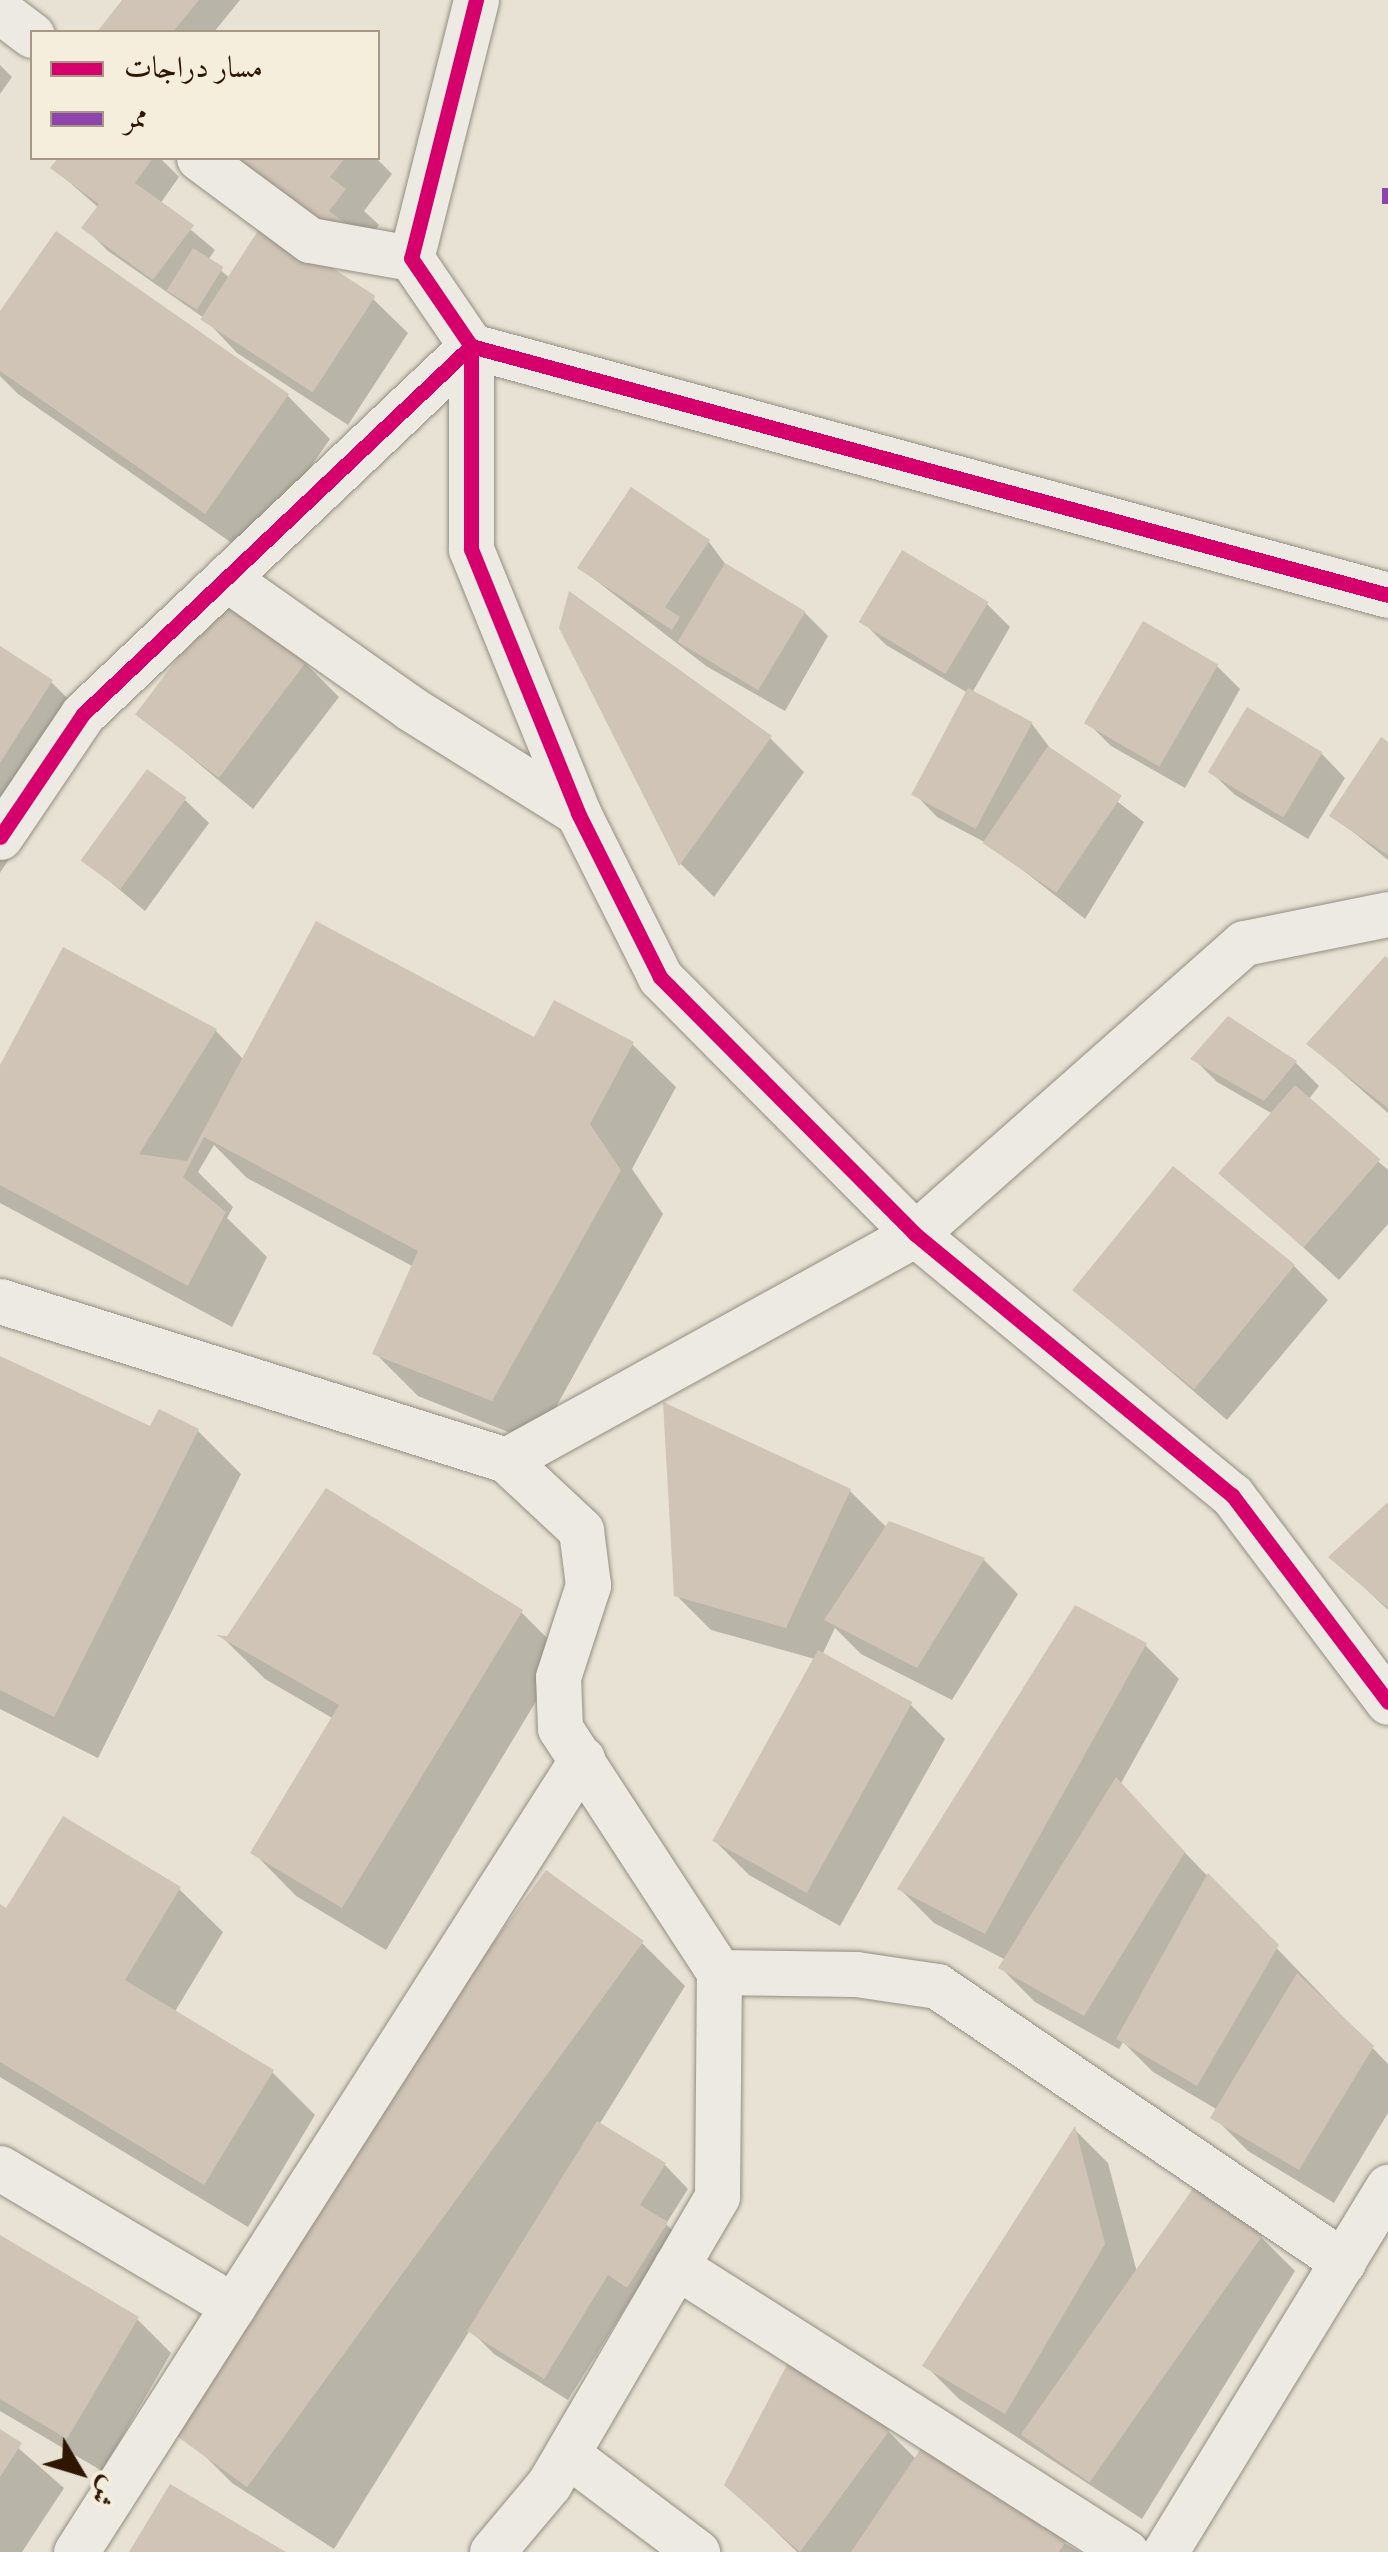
<!DOCTYPE html>
<html>
<head>
<meta charset="utf-8">
<style>
	body { margin:0 }
	#map { position:relative; width:1388px; height:2552px; overflow:hidden; background:#e7e2d3; font-family:"IM FELL English",Amiri,serif }
	div>[style] { position:absolute }
	.shadow>* { inset:0; background:#0003 }
	.building>* { inset:0; background:#cfc4b6; transform-origin:0 0 }
	.roads { filter:drop-shadow(0 0 2px #948e83) drop-shadow(0 0 2px #948e83) }
	.street>* { height:45px; margin:-22.5px; padding:0 22.5px; transform-origin:22.5px; border-radius:22.5px; background:#eceae2 }
	.quiet>* { height:12px; margin-top:-6px; transform-origin:0; background:repeating-linear-gradient(90deg,#8e44ad 0 25px,transparent 0 37px) }
	.cycleway>* { height:15px; margin:-7.5px; padding:0 7.5px; transform-origin:7.5px; border-radius:7.5px; background:#d6006c }
	span { translate:-50% -50%; white-space:nowrap; text-align:center; line-height:1.15; -webkit-text-stroke:8px #f5eedd; paint-order:stroke }
	.legend { position:absolute; left:30px; top:30px; width:350px; height:130px; box-sizing:border-box; background:#f5eedd; border:2px solid #a69885; margin:0; padding:12px 18px; list-style:none; font-size:30px; color:#2f1601 }
	.legend li { display:flex; align-items:center; gap:20px; height:50px }
	.legend b { width:50px; border:2px solid #a69885 }
	.north { position:absolute; left:30px; top:2422px; width:100px; height:100px; -webkit-text-stroke:8px #f5eedd; paint-order:stroke; rotate:128deg; font-size:28px; font-weight:700; line-height:40px; text-align:center; color:#2f1601 }
	.north::after { content:''; display:block; margin:auto; width:35px; height:45px; background:#2f1601; clip-path:polygon(50% 0,100% 100%,50% 72%,0 100%) }
</style>
</head>
<body>
<div id="map">
	<div class="shadow">
		<div style="clip-path:polygon(125px 0,240px 0,214px 32px,100px 32px)"></div>
		<div style="clip-path:polygon(0 65px,12px 77px,0 94px)"></div>
		<div style="clip-path:polygon(61px 158px,160px 158px,179px 177px,160px 204px,215px 250px,208px 260px,230px 278px,373px 299px,408px 333px,348px 425px,237px 353px,204px 318px,108px 251px,84px 227px,99px 208px,53px 168px)"></div>
		<div style="clip-path:polygon(226px 158px,376px 158px,392px 174px,364px 211px,379px 225px,364px 244px)"></div>
		<div style="clip-path:polygon(0 315px,287px 395px,330px 439px,249px 555px,18px 394px,0 376px)"></div>
		<div style="clip-path:polygon(709px 542px,729px 569px,805px 613px,828px 636px,785px 711px,706px 666px,580px 568px)"></div>
		<div style="clip-path:polygon(987px 604px,1010px 627px,972px 693px,1032px 724px,1053px 752px,1144px 822px,1085px 919px,992px 846px,937px 817px,914px 793px,968px 693px,886px 645px,863px 622px)"></div>
		<div style="clip-path:polygon(562px 628px,770px 738px,804px 772px,714px 897px,681px 864px)"></div>
		<div style="clip-path:polygon(0 649px,51px 682px,95px 725px,0 873px)"></div>
		<div style="clip-path:polygon(305px 663px,339px 697px,253px 809px,138px 713px)"></div>
		<div style="clip-path:polygon(1217px 666px,1240px 689px,1185px 788px,1111px 746px,1088px 723px)"></div>
		<div style="clip-path:polygon(1248px 710px,1322px 754px,1345px 778px,1308px 839px,1235px 795px,1211px 772px)"></div>
		<div style="clip-path:polygon(1388px 745px,1388px 860px,1332px 815px)"></div>
		<div style="clip-path:polygon(185px 800px,209px 823px,145px 911px,84px 860px)"></div>
		<div style="clip-path:polygon(1388px 961px,1388px 1113px,1309px 1044px)"></div>
		<div style="clip-path:polygon(1229px 1019px,1296px 1063px,1319px 1086px,1308px 1100px,1388px 1170px,1388px 1224px,1339px 1280px,1222px 1173px,1273px 1114px,1217px 1082px,1194px 1059px)"></div>
		<div style="clip-path:polygon(216px 1031px,244px 1060px,535px 1041px,632px 1044px,676px 1087px,632px 1169px,663px 1214px,536px 1443px,418px 1396px,375px 1353px,414px 1267px,247px 1178px,214px 1145px,198px 1172px,233px 1207px,227px 1218px,267px 1257px,232px 1327px,0 1203px,0 1071px)"></div>
		<div style="clip-path:polygon(1294px 1266px,1328px 1300px,1227px 1420px,1083px 1296px)"></div>
		<div style="clip-path:polygon(0 1359px,151px 1429px,198px 1431px,241px 1474px,98px 1758px,0 1709px)"></div>
		<div style="clip-path:polygon(850px 1491px,887px 1528px,984px 1560px,1018px 1594px,952px 1700px,861px 1654px,835px 1628px,822px 1655px,911px 1705px,945px 1739px,840px 1926px,749px 1875px,715px 1841px,815px 1659px,711px 1630px,676px 1595px)"></div>
		<div style="clip-path:polygon(1388px 1505px,1388px 1610px,1332px 1557px)"></div>
		<div style="clip-path:polygon(521px 1612px,564px 1655px,386px 1950px,296px 1896px,253px 1852px,334px 1719px,265px 1679px,224px 1639px)"></div>
		<div style="clip-path:polygon(1145px 1645px,1179px 1679px,1120px 1785px,1388px 2064px,1388px 2113px,1334px 2203px,1248px 2151px,1214px 2117px,1218px 2110px,1153px 2072px,1123px 2042px,1119px 2049px,1035px 2002px,1001px 1968px,1006px 1960px,934px 1923px,900px 1889px)"></div>
		<div style="clip-path:polygon(179px 1889px,223px 1932px,174px 2013px,272px 2072px,315px 2115px,248px 2227px,0 2077px,0 1907px,7px 1912px)"></div>
		<div style="clip-path:polygon(642px 1943px,685px 1986px,599px 2125px,665px 2165px,688px 2189px,666px 2224px,689px 2247px,651px 2309px,632px 2297px,568px 2400px,494px 2354px,470px 2330px,334px 2549px,232px 2483px,189px 2440px)"></div>
		<div style="clip-path:polygon(1075px 2130px,1108px 2163px,1138px 2276px,1261px 2237px,1295px 2271px,1142px 2519px,959px 2399px,925px 2365px)"></div>
		<div style="clip-path:polygon(0 2238px,137px 2319px,171px 2353px,102px 2471px,0 2411px)"></div>
		<div style="clip-path:polygon(0 2432px,64px 2488px,22px 2552px,0 2552px)"></div>
		<div style="clip-path:polygon(889px 2432px,916px 2459px,1080px 2552px,797px 2552px,728px 2485px)"></div>
	</div>
	<div class="building">
		<div style="clip-path:polygon(122px 0,199px 0,173px 32px,97px 32px)"></div>
		<div style="clip-path:polygon(58px 158px,153px 158px,135px 183px,194px 225px,153px 280px,81px 228px,99px 204px,50px 168px)"></div>
		<div style="clip-path:polygon(234px 158px,345px 158px,330px 177px,346px 189px,329px 211px,352px 228px,343px 239px)"></div>
		<div style="left:263px;top:223px;width:134px;height:115px;rotate:33deg"></div>
		<div style="clip-path:polygon(56px 231px,289px 394px,205px 514px,0 371px,0 311px)"></div>
		<div style="left:193px;top:248px;width:36px;height:50px;rotate:32deg"></div>
		<div style="clip-path:polygon(631px 487px,710px 540px,665px 607px,680px 617px,672px 630px,577px 568px)"></div>
		<div style="left:902px;top:550px;width:101px;height:84px;rotate:31deg"></div>
		<div style="left:725px;top:563px;width:94px;height:92px;rotate:31deg"></div>
		<div style="clip-path:polygon(569px 591px,772px 736px,679px 866px,559px 628px)"></div>
		<div style="left:223px;top:598px;width:105px;height:146px;rotate:37deg"></div>
		<div style="left:1143px;top:621px;width:87px;height:118px;rotate:30deg"></div>
		<div style="clip-path:polygon(0 646px,53px 680px,0 763px)"></div>
		<div style="left:968px;top:688px;width:73px;height:121px;rotate:28deg"></div>
		<div style="left:1247px;top:707px;width:88px;height:76px;rotate:31deg"></div>
		<div style="clip-path:polygon(1381px 737px,1388px 742px,1388px 855px,1329px 816px)"></div>
		<div style="left:1048px;top:746px;width:89px;height:117px;rotate:34deg"></div>
		<div style="left:147px;top:769px;width:49px;height:113px;rotate:36deg"></div>
		<div style="clip-path:polygon(316px 921px,534px 1037px,554px 1000px,634px 1042px,590px 1124px,621px 1170px,492px 1401px,372px 1354px,418px 1251px,204px 1137px,183px 1177px,226px 1212px,188px 1286px,0 1185px,0 1065px,63px 947px,217px 1029px,139px 1154px,187px 1161px)"></div>
		<div style="clip-path:polygon(1385px 956px,1388px 958px,1388px 1108px,1306px 1044px)"></div>
		<div style="clip-path:polygon(1228px 1016px,1297px 1061px,1264px 1101px,1190px 1059px)"></div>
		<div style="left:1295px;top:1085px;width:113px;height:117px;rotate:41deg"></div>
		<div style="left:1173px;top:1166px;width:157px;height:160px;rotate:39deg"></div>
		<div style="clip-path:polygon(0 1356px,150px 1426px,159px 1409px,199px 1429px,54px 1717px,0 1690px)"></div>
		<div style="clip-path:polygon(663px 1402px,851px 1489px,786px 1628px,674px 1596px)"></div>
		<div style="clip-path:polygon(326px 1488px,523px 1610px,342px 1908px,250px 1853px,339px 1705px,216px 1635px,227px 1636px)"></div>
		<div style="clip-path:polygon(1388px 1502px,1388px 1608px,1328px 1557px)"></div>
		<div style="clip-path:polygon(889px 1521px,985px 1558px,917px 1668px,824px 1620px)"></div>
		<div style="clip-path:polygon(1075px 1605px,1147px 1643px,985px 1934px,897px 1889px)"></div>
		<div style="left:818px;top:1650px;width:108px;height:218px;rotate:29deg"></div>
		<div style="clip-path:polygon(1116px 1777px,1185px 1852px,1084px 2016px,998px 1968px)"></div>
		<div style="clip-path:polygon(63px 1816px,181px 1887px,125px 1980px,274px 2070px,204px 2185px,0 2062px,0 1904px,6px 1908px)"></div>
		<div style="left:546px;top:1870px;width:121px;height:675px;rotate:36deg"></div>
		<div style="clip-path:polygon(1208px 1873px,1279px 1945px,1197px 2086px,1116px 2039px)"></div>
		<div style="clip-path:polygon(1297px 1973px,1374px 2046px,1299px 2170px,1210px 2118px)"></div>
		<div style="clip-path:polygon(597px 2121px,666px 2163px,640px 2205px,668px 2222px,627px 2288px,608px 2275px,544px 2379px,467px 2331px)"></div>
		<div style="clip-path:polygon(1075px 2126px,1105px 2244px,1005px 2414px,922px 2366px)"></div>
		<div style="left:1194px;top:2187px;width:84px;height:302px;rotate:35deg"></div>
		<div style="clip-path:polygon(0 2235px,139px 2317px,67px 2439px,0 2399px)"></div>
		<div style="clip-path:polygon(791px 2357px,890px 2430px,800px 2552px,724px 2485px)"></div>
		<div style="clip-path:polygon(0 2429px,22px 2443px,0 2477px)"></div>
		<div style="clip-path:polygon(926px 2441px,1069px 2537px,1059px 2552px,851px 2552px)"></div>
		<div style="clip-path:polygon(170px 2484px,286px 2552px,129px 2552px)"></div>
	</div>
	<div class="roads">
		<div class="street">
			<div style="left:476px;top:0;width:266px;rotate:104.1deg"></div>
			<div style="left:411px;top:258px;width:107px;rotate:55.7deg"></div>
			<div style="left:471px;top:346px;width:203px;rotate:90deg"></div>
			<div style="left:471px;top:549px;width:285px;rotate:67.9deg"></div>
			<div style="left:578px;top:813px;width:183px;rotate:63.4deg"></div>
			<div style="left:660px;top:977px;width:362px;rotate:45.2deg"></div>
			<div style="left:915px;top:1234px;width:411px;rotate:39.5deg"></div>
			<div style="left:1232px;top:1495px;width:259px;rotate:53deg"></div>
			<div style="left:0;top:11px;width:40px;rotate:37deg"></div>
			<div style="left:199px;top:158px;width:138px;rotate:36.5deg"></div>
			<div style="left:310px;top:240px;width:103px;rotate:10.1deg"></div>
			<div style="left:226px;top:578px;width:225px;rotate:35.2deg"></div>
			<div style="left:410px;top:708px;width:198px;rotate:32deg"></div>
			<div style="left:0;top:837px;width:148px;rotate:-56deg"></div>
			<div style="left:83px;top:714px;width:535px;rotate:-43.48deg"></div>
			<div style="left:471px;top:346px;width:950px;rotate:15.19deg"></div>
			<div style="left:0;top:1301px;width:530px;rotate:17.44deg"></div>
			<div style="left:506px;top:1460px;width:467px;rotate:-28.9deg"></div>
			<div style="left:915px;top:1234px;width:439px;rotate:-41.5deg"></div>
			<div style="left:1244px;top:943px;width:147px;rotate:-11.4deg"></div>
			<div style="left:719px;top:1972px;width:137px;rotate:0.8deg"></div>
			<div style="left:856px;top:1974px;width:82px;rotate:8.4deg"></div>
			<div style="left:937px;top:1986px;width:491px;rotate:34.2deg"></div>
			<div style="left:0;top:2168px;width:271px;rotate:30.6deg"></div>
			<div style="left:676px;top:2266px;width:533px;rotate:32.44deg"></div>
			<div style="left:567px;top:2454px;width:163px;rotate:37deg"></div>
			<div style="left:76px;top:2552px;width:941px;rotate:-57.46deg"></div>
			<div style="left:492px;top:2552px;width:89px;rotate:-50deg"></div>
			<div style="left:549px;top:2484px;width:333px;rotate:-59.7deg"></div>
			<div style="left:717px;top:2196px;width:224px;rotate:-89.5deg"></div>
			<div style="left:719px;top:1972px;width:291px;rotate:-123.1deg"></div>
			<div style="left:560px;top:1728px;width:51px;rotate:-92.2deg"></div>
			<div style="left:558px;top:1677px;width:97px;rotate:-71.9deg"></div>
			<div style="left:588px;top:1585px;width:55px;rotate:-97.3deg"></div>
			<div style="left:581px;top:1530px;width:103px;rotate:-137deg"></div>
			<div style="left:1165px;top:2552px;width:428px;rotate:-58.6deg"></div>
		</div>
	</div>
	<div class="quiet">
		<div style="left:1388px;top:188px;width:16px;rotate:90deg"></div>
	</div>
	<div class="cycleway">
		<div style="left:476px;top:0;width:266px;rotate:104.1deg"></div>
		<div style="left:411px;top:258px;width:107px;rotate:55.7deg"></div>
		<div style="left:471px;top:346px;width:203px;rotate:90deg"></div>
		<div style="left:471px;top:549px;width:285px;rotate:67.9deg"></div>
		<div style="left:578px;top:813px;width:183px;rotate:63.4deg"></div>
		<div style="left:660px;top:977px;width:362px;rotate:45.2deg"></div>
		<div style="left:915px;top:1234px;width:411px;rotate:39.5deg"></div>
		<div style="left:1232px;top:1495px;width:259px;rotate:53deg"></div>
		<div style="left:0;top:837px;width:148px;rotate:-56deg"></div>
		<div style="left:83px;top:714px;width:535px;rotate:-43.48deg"></div>
		<div style="left:471px;top:346px;width:950px;rotate:15.19deg"></div>
	</div>
	<ul class="legend">
	<li><b style="height:12px;background:#d6006c"></b>مسار دراجات</li>
	<li><b style="height:12px;background:#8e44ad"></b>ممر</li>
	</ul>
	<div class="north">ش</div>
</div>
</body>
</html>
